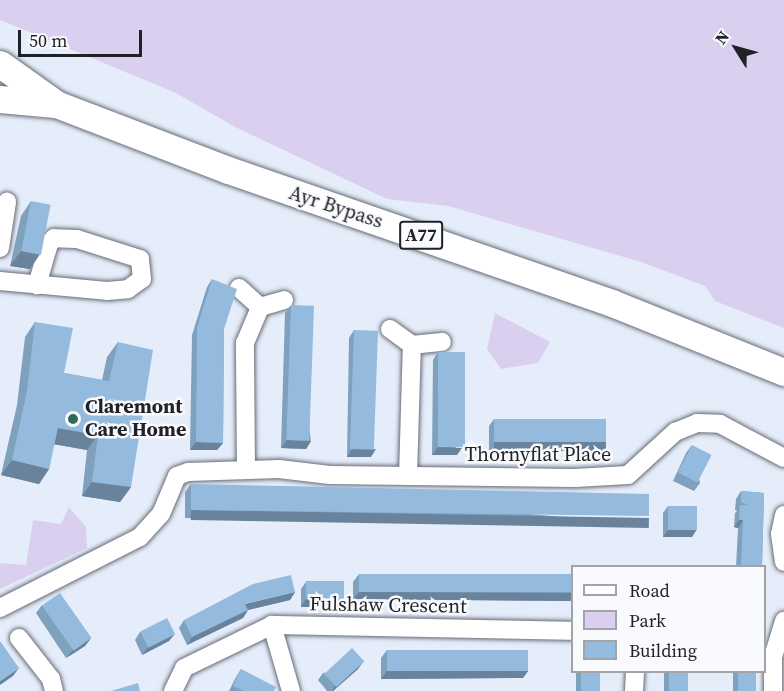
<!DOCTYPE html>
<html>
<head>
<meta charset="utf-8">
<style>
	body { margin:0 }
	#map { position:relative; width:784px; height:691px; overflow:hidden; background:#e6edfa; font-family:"Source Serif 4",serif }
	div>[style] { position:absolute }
	.green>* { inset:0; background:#dbcff0 }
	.roads { filter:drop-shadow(0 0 2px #666c77) drop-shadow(0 0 2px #666c77) }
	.minor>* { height:18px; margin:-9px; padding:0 9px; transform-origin:9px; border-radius:9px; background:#fff }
	.highway>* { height:27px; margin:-13.5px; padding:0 13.5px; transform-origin:13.5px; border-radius:13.5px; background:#fff }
	.wall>* { inset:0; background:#7fa1be; transform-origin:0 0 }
	.shaded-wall>* { inset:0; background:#68839b; transform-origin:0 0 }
	.building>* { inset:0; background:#94bbdd; transform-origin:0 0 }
	.dots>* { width:16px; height:16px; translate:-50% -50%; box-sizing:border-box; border:3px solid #f9fafd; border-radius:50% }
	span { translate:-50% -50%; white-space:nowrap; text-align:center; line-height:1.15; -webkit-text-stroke:5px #f9fafd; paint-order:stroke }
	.shield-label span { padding:2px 4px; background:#f9fafd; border:2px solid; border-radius:4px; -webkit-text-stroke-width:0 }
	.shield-label { font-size:18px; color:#1f2126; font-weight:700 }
	.street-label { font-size:20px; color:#1f2126 }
	.poi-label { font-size:20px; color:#1f2126; font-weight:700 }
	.left { translate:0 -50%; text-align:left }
	.legend { position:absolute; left:571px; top:565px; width:195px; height:108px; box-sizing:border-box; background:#f9fafd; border:2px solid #a2a3a7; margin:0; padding:8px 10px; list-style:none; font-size:18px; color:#1f2126 }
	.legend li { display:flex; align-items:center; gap:12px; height:30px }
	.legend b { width:30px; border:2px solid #a2a3a7 }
	.north { position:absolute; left:706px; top:18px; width:60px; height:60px; -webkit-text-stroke:4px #f9fafd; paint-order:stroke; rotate:307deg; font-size:16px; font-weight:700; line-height:24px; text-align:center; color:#1f2126 }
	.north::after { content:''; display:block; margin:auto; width:21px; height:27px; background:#1f2126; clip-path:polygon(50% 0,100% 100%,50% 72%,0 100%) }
	.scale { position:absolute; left:18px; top:30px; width:124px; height:27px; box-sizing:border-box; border:3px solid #1f2126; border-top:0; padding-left:8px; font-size:18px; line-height:21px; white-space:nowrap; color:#1f2126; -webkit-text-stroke:4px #f9fafd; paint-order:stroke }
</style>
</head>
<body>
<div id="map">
	<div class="green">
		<div style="clip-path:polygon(0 0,784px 0,784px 328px,715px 301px,705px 286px,641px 262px,448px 206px,387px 199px,235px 127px,176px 93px,0 20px)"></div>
		<div style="clip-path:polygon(495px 313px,550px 342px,538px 363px,501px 369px,487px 349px)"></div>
		<div style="clip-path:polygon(69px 507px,86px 527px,87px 548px,0 589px,0 563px,26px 565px,33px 520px,61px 524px)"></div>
	</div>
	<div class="roads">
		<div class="minor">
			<div style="left:0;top:248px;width:47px;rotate:-81.3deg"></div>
			<div style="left:0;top:281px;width:107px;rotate:5.3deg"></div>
			<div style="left:107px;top:291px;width:21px;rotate:-5deg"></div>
			<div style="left:128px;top:289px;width:17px;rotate:-36deg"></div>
			<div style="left:142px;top:279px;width:20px;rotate:-96deg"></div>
			<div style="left:140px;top:259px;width:66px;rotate:-162.4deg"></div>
			<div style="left:77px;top:239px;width:23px;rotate:-178deg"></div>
			<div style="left:54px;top:238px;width:8px;rotate:130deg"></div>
			<div style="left:49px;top:244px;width:43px;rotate:106.3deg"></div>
			<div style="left:239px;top:288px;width:28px;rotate:42deg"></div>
			<div style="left:390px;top:329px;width:27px;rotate:36deg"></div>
			<div style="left:412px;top:345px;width:30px;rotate:-6deg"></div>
			<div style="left:246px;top:470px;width:127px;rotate:-90.5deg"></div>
			<div style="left:245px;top:343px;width:39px;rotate:-67deg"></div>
			<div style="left:260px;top:307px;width:25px;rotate:-16deg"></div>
			<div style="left:408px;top:476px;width:131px;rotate:-88.3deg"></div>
			<div style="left:784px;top:515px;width:19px;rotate:102deg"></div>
			<div style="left:780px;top:534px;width:28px;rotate:82deg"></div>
			<div style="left:0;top:608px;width:157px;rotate:-26.9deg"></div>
			<div style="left:140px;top:537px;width:31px;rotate:-48deg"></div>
			<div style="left:161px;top:514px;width:41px;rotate:-67.2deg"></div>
			<div style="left:177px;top:476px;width:12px;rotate:-20deg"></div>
			<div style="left:188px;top:472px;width:91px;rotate:-1.9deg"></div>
			<div style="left:279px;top:469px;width:51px;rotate:6.7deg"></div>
			<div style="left:330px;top:475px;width:245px;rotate:0.7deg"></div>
			<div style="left:575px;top:478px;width:53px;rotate:-3.2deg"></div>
			<div style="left:628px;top:475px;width:64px;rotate:-42.5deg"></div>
			<div style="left:675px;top:432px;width:24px;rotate:-22deg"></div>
			<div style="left:697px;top:423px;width:23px;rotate:2deg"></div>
			<div style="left:720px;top:424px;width:72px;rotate:28deg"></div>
			<div style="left:19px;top:638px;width:52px;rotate:52deg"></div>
			<div style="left:51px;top:679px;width:12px;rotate:76deg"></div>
			<div style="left:173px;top:691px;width:25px;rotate:-64deg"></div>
			<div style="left:184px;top:668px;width:98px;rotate:-26deg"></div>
			<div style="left:291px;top:691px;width:69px;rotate:-106.1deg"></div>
			<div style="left:272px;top:625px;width:300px;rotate:1.1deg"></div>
			<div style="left:634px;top:691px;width:19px;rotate:-87deg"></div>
			<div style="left:773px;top:691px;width:34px;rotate:-90deg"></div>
			<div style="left:773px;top:657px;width:38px;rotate:-73deg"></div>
		</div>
		<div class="highway">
			<div style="left:0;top:64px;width:69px;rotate:35.5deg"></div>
			<div style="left:56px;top:104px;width:184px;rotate:21deg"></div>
			<div style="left:228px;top:170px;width:406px;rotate:19.1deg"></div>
			<div style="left:612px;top:303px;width:185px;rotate:21.9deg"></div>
			<div style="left:0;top:99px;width:55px;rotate:5.2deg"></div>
		</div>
	</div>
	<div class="wall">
		<div style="clip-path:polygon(31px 201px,40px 254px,30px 269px,10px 266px,21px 216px)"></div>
		<div style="clip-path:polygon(212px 279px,224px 329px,223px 443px,217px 450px,190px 450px,192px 335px,207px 287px)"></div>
		<div style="clip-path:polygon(291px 305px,311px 441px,306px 449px,281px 448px,285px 313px)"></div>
		<div style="clip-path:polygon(35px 322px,64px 373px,102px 380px,107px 357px,118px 342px,131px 487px,120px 502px,82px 496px,87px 450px,54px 444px,49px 469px,39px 484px,1px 475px,17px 405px,25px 337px)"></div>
		<div style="clip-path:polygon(354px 330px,371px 457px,347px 457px,349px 338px)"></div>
		<div style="clip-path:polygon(438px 352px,457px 455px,432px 455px,433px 360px)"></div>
		<div style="clip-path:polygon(494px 419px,606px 442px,601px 450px,489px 450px,489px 426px)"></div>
		<div style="clip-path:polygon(692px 445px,700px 483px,694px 491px,673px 481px,686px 453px)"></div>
		<div style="clip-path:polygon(191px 484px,643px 524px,185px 518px,185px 492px)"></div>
		<div style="clip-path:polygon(741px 491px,764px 493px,762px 567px,736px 567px,738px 528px,734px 527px,735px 513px,737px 511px,735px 510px,736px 499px)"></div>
		<div style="clip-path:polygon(668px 506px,697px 529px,692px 537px,663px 537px,663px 513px)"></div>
		<div style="clip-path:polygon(359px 574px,573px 575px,573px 601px,353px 599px,353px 582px)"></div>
		<div style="clip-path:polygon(306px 582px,344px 599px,338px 607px,301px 607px,301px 589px)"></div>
		<div style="clip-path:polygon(295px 592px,290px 600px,248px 610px,243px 618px,187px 645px,179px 628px,184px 620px)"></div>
		<div style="clip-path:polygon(42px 605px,91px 638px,85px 646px,66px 658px,36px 613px)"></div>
		<div style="clip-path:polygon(140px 632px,169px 641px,142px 655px,135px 640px)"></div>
		<div style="clip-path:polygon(387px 650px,528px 671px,523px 678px,381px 679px,381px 658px)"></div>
		<div style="clip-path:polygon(241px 669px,274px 691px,229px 691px,236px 677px)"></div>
		<div style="clip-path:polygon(358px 669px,333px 691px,327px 691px,318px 680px,323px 673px)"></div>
		<div style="left:576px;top:672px;width:24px;height:19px"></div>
		<div style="left:664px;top:672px;width:24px;height:19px"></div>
		<div style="left:733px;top:672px;width:23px;height:19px"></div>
	</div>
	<div class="shaded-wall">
		<div style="clip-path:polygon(21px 251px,40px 254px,30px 269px,10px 266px)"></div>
		<div style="clip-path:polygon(58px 428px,98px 435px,87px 450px,47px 443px)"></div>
		<div style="clip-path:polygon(287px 440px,311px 441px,306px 449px,281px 448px)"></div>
		<div style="clip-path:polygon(196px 442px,223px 443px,217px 450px,190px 450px)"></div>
		<div style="left:494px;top:442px;width:112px;height:9px"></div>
		<div style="clip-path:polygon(438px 447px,462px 448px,457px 455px,432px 455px)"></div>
		<div style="clip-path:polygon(352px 449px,376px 449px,371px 457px,347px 457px)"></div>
		<div style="clip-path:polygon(12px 460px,49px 469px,39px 484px,1px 475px)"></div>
		<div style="clip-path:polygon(92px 482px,131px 487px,120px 502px,82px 496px)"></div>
		<div style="left:191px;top:510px;width:458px;height:10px;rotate:1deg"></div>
		<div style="clip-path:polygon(739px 520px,743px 520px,738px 528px,734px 527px)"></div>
		<div style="clip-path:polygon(697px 529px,692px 537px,663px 537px,668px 530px)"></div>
		<div style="clip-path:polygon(295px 592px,290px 600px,248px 610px,243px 618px,187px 645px,192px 637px,245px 604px)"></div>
		<div style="clip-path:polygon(359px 592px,573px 593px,573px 601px,353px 599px)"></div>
		<div style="clip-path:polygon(306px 599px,344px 599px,338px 607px,301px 607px)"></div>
		<div style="clip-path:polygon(175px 634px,169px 641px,142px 655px,148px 647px)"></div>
		<div style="clip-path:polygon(91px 638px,85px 646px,66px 658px,72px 651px)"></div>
		<div style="clip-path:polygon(364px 661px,358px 669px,333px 691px,332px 691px,335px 686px)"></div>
		<div style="clip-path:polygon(19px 668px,13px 676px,0 685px,0 681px)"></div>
		<div style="clip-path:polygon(387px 671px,528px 671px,523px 678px,381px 679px)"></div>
	</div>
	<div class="building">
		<div style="left:31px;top:201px;width:20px;height:51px;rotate:11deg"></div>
		<div style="clip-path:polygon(212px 279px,237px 289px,224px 329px,223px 443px,196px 442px,197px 328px)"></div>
		<div style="left:291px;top:305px;width:23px;height:135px;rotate:2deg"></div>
		<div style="clip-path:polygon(35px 322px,73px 328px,64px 373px,109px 381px,118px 342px,153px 350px,131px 487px,92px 482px,98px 435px,58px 428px,49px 469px,12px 460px,27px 391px)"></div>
		<div style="left:354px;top:330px;width:24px;height:119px;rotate:2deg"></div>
		<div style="left:438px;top:352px;width:27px;height:95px"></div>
		<div style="left:494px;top:419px;width:112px;height:23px"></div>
		<div style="left:692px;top:445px;width:22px;height:31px;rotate:27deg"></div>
		<div style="clip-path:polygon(191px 484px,649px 494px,649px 516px,191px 510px)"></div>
		<div style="clip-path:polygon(741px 491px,764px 493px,762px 567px,741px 567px,743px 520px,739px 520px,740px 505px,747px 505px,741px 502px)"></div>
		<div style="left:668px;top:506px;width:29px;height:24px"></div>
		<div style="left:359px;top:574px;width:214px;height:18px"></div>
		<div style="clip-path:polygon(291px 575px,295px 592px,245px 604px,248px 610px,192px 637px,184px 620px,253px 584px)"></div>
		<div style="left:344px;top:581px;width:18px;height:38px;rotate:90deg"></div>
		<div style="left:60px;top:593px;width:55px;height:22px;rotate:55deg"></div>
		<div style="left:167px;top:618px;width:18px;height:30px;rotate:63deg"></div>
		<div style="clip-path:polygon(0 641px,19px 668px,0 681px)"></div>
		<div style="left:352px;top:648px;width:18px;height:38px;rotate:47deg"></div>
		<div style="left:387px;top:650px;width:141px;height:21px"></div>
		<div style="clip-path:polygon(241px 669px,276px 687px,274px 691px,244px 691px,233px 686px)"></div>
		<div style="left:581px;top:672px;width:19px;height:19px"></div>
		<div style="left:669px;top:672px;width:19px;height:19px"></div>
		<div style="left:738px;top:672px;width:18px;height:19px"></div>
		<div style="clip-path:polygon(138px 683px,140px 691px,111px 691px)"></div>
	</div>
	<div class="dots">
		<div style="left:73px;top:419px;background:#2e6b57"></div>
	</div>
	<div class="shield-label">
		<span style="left:421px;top:235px">A77</span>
	</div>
	<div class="street-label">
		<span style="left:336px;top:207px;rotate:18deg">Ayr Bypass</span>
		<span style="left:538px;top:454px">Thornyflat Place</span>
		<span style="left:388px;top:605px;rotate:1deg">Fulshaw Crescent</span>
	</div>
	<div class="poi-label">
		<span class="left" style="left:85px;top:418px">Claremont<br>Care Home</span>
	</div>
	<ul class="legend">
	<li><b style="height:8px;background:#fff"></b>Road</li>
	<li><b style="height:16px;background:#dbcff0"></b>Park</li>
	<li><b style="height:16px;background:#94bbdd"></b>Building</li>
	</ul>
	<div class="north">N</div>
	<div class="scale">50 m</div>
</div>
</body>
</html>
